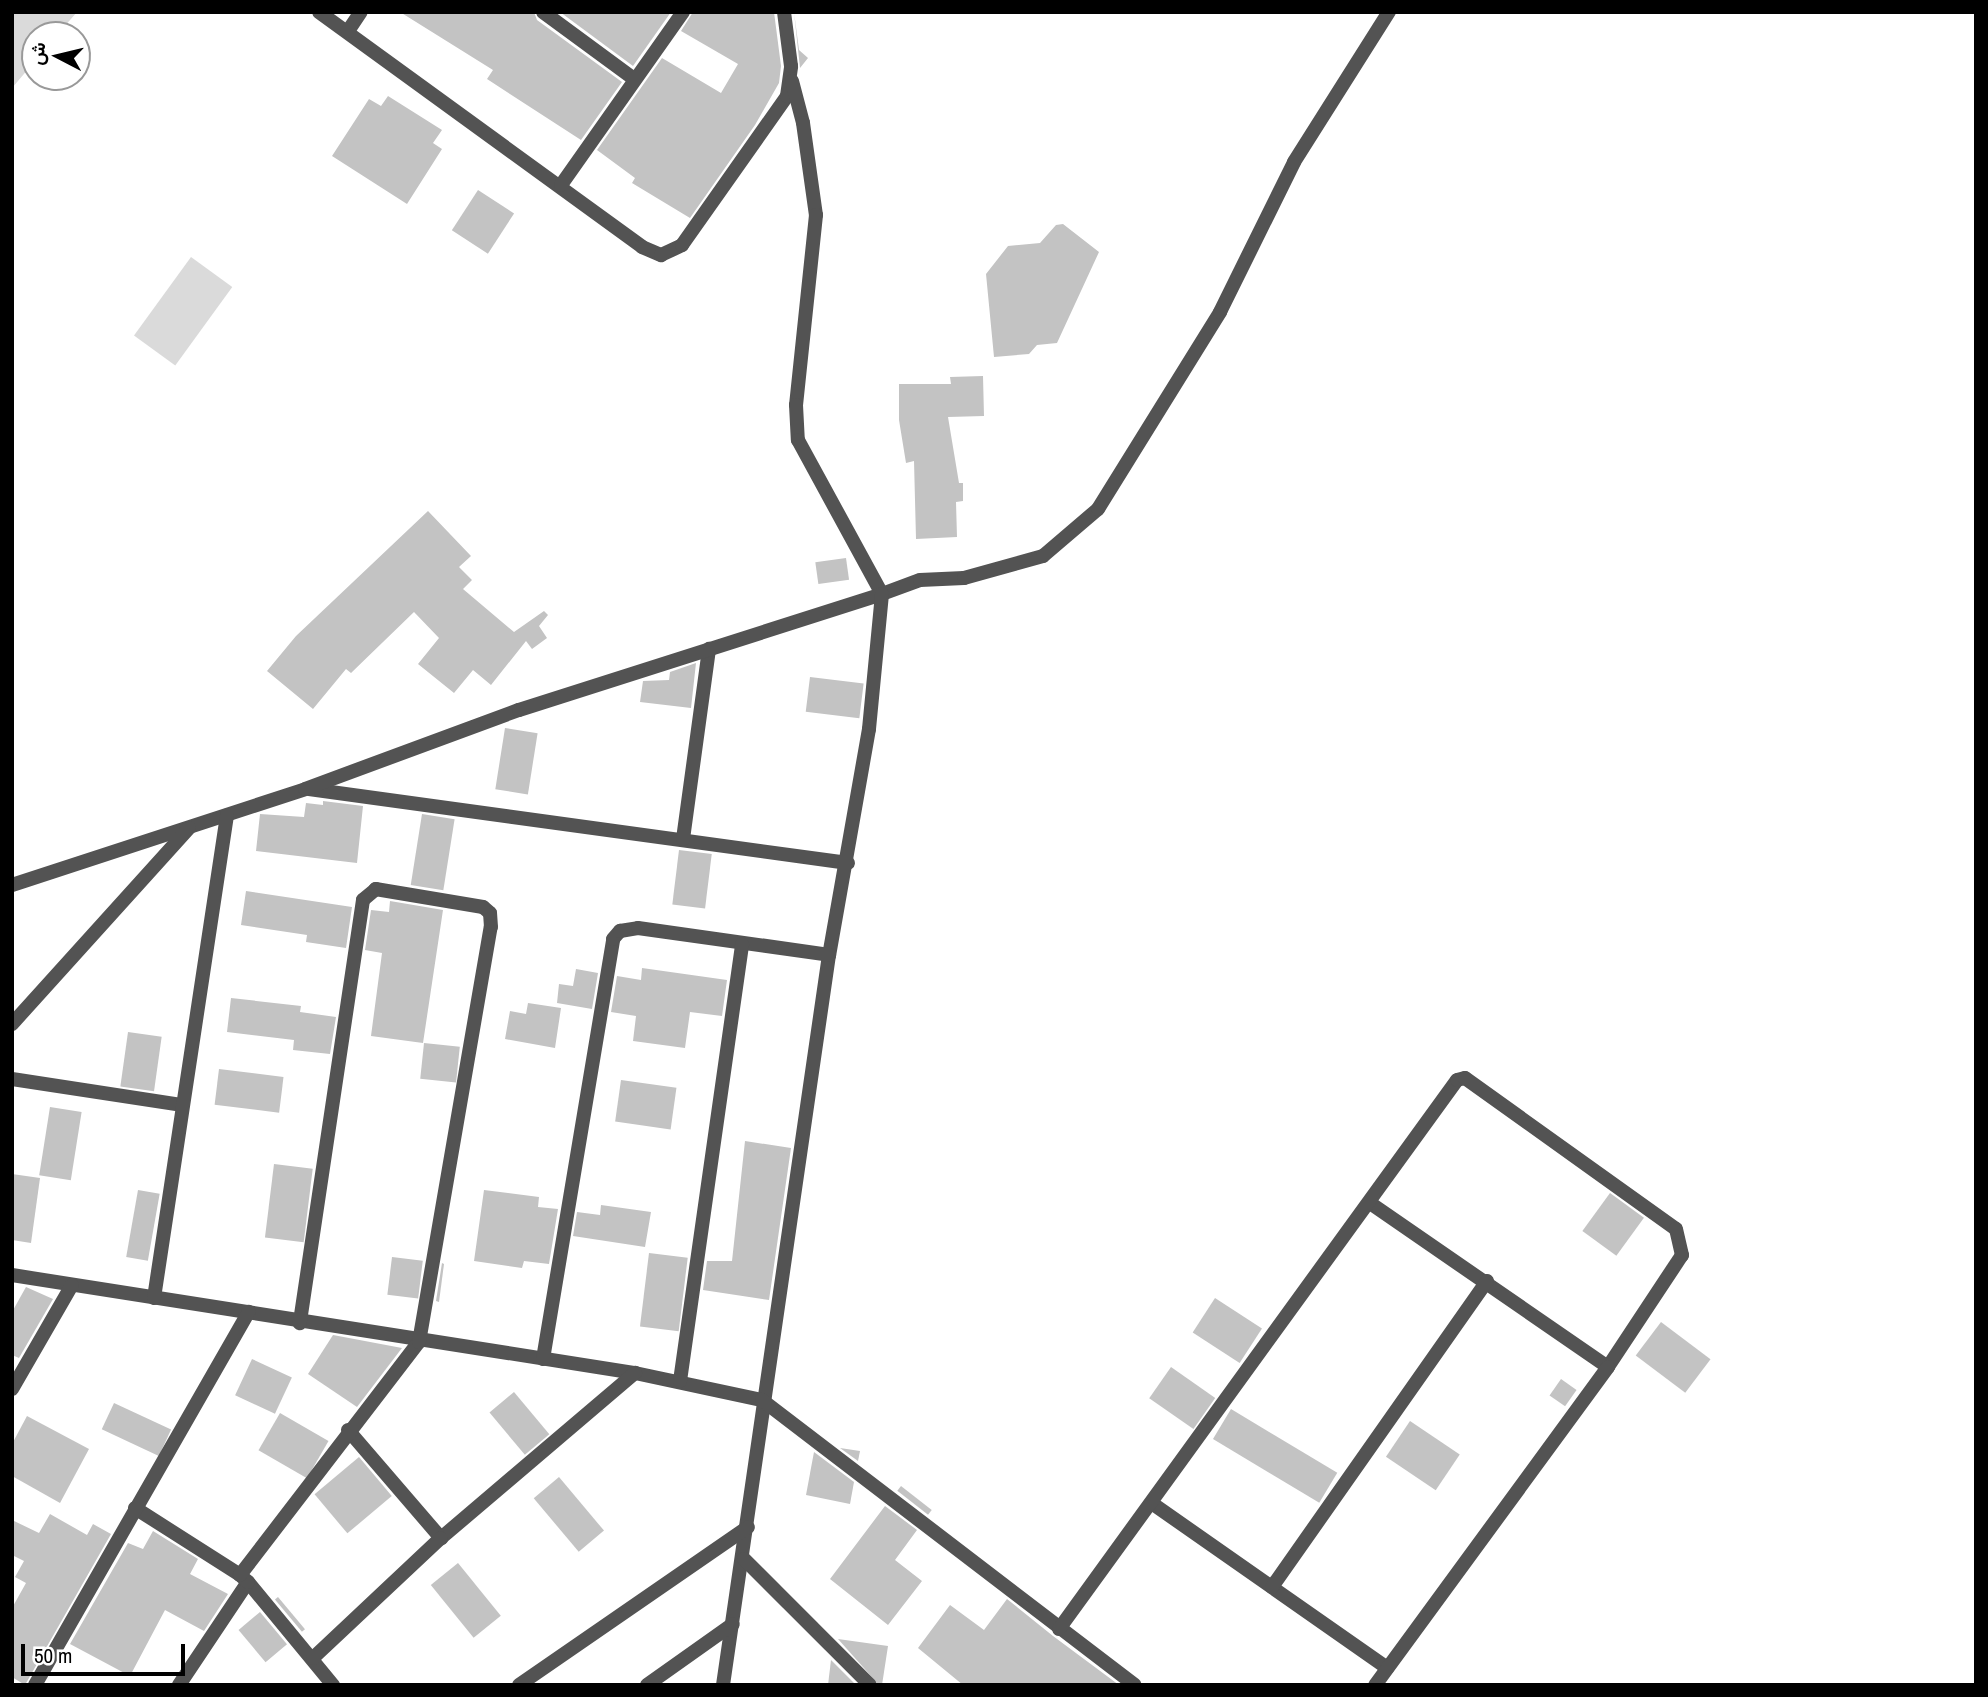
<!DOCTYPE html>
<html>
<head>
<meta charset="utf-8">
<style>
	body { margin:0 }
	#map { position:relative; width:1988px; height:1697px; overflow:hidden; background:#fff; font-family:"Archivo Narrow",Vazirmatn,sans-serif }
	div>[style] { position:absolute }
	.green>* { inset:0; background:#dadada; transform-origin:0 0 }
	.building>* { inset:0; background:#c3c3c3; transform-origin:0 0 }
	.street>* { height:14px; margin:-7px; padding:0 7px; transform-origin:7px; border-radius:7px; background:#535353 }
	span { translate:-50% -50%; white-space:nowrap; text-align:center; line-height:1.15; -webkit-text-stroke:6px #fff; paint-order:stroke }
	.frame { position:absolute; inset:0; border:14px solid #000; pointer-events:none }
	.north { position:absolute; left:21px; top:21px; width:70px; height:70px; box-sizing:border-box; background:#fff; border:2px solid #999; border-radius:50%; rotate:277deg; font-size:19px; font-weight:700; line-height:28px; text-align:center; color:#000 }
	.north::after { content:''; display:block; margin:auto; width:24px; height:32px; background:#000; clip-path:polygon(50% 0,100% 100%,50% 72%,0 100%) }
	.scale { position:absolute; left:21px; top:1644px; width:164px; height:32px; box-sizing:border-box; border:4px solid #000; border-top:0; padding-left:9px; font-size:21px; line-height:24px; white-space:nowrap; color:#000; -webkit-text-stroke:5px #fff; paint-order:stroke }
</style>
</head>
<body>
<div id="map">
	<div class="green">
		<div style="clip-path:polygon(12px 12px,77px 12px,57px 35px,35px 35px,35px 61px,12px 88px)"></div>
		<div style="left:191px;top:257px;width:51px;height:97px;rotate:36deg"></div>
	</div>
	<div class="building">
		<div style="clip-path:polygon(400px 12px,534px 12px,537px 20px,622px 82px,581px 140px,487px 79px,493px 70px)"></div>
		<div style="clip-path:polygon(560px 12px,671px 12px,633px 66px)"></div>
		<div style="clip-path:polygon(693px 12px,774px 12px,781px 66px,779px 83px,755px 125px,690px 218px,632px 183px,635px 178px,597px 150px,662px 58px,721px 93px,738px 64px,681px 31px)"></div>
		<div style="clip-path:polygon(794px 12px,799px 50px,808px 58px,800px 68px)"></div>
		<div style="clip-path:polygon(388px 96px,442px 130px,433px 143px,442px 149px,407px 204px,332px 156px,369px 99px,381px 106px)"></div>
		<div style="left:478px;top:190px;width:43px;height:48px;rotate:33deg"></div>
		<div style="clip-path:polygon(1063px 224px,1099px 252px,1057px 343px,1037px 345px,1029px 354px,994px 357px,986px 274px,1008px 246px,1040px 243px,1056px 225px)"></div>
		<div style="clip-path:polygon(983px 376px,984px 416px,948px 417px,959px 483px,963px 483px,963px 501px,956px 502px,957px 537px,916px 539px,914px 461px,906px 463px,899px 420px,899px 384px,951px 384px,950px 377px)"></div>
		<div style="clip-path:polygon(428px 511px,471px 556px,459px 567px,472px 580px,463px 589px,514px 632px,544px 611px,548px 615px,539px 626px,547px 638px,532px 649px,526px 641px,491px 685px,473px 670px,454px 693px,418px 664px,439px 638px,414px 612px,351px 673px,346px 669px,313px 709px,267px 671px,296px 636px)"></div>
		<div style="left:846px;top:558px;width:22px;height:31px;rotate:82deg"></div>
		<div style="clip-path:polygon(696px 663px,691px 708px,640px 702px,643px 681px,669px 680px,670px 672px)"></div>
		<div style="left:810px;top:677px;width:54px;height:35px;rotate:7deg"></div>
		<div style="left:505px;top:728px;width:33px;height:62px;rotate:9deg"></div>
		<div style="clip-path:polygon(323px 801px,363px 806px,357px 863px,256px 851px,260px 814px,304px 817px,306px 803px,323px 805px)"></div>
		<div style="left:422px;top:814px;width:33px;height:72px;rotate:9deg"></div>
		<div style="left:679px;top:850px;width:33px;height:55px;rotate:7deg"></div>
		<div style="clip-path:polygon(246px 891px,352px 907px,346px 948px,306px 942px,307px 935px,241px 925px)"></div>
		<div style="clip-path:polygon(390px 901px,443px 910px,423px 1043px,371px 1036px,382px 953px,365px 950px,371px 910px,389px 912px)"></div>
		<div style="clip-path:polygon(642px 968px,727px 980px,722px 1016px,690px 1012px,685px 1048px,633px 1041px,636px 1016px,611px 1012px,617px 976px,641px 980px)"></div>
		<div style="clip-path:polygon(576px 969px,598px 973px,592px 1009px,557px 1003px,559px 984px,573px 986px)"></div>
		<div style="clip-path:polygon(231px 998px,301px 1006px,300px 1012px,336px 1017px,330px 1054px,293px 1050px,294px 1040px,227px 1032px)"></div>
		<div style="clip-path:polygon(528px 1003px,561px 1008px,555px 1048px,505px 1039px,510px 1011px,526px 1014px)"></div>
		<div style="left:128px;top:1032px;width:34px;height:55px;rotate:8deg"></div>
		<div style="left:424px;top:1043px;width:36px;height:36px;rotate:6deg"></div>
		<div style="left:219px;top:1069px;width:65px;height:36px;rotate:7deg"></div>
		<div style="left:621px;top:1080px;width:56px;height:42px;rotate:8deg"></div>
		<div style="left:50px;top:1107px;width:32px;height:69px;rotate:9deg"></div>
		<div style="clip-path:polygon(745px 1141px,791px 1148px,769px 1300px,703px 1290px,707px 1261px,732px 1261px)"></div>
		<div style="left:274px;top:1164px;width:39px;height:74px;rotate:7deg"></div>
		<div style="clip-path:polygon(12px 1174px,40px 1178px,31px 1243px,12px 1240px)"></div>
		<div style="left:138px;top:1190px;width:22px;height:68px;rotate:10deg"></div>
		<div style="clip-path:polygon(484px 1190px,539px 1197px,538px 1207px,558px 1209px,549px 1264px,524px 1261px,522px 1268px,474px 1261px)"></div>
		<div style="left:1610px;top:1193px;width:42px;height:47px;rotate:36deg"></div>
		<div style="clip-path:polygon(601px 1205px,651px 1212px,645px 1247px,573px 1236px,577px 1212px,600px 1215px)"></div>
		<div style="left:649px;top:1253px;width:39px;height:74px;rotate:7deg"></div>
		<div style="left:392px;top:1257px;width:31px;height:38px;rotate:7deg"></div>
		<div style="clip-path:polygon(442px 1263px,444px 1264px,439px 1302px,436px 1301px)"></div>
		<div style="clip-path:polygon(26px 1287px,53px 1299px,19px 1358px,12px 1355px,12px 1312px)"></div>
		<div style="left:1215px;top:1298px;width:56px;height:41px;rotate:33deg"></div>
		<div style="left:1661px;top:1322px;width:62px;height:42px;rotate:37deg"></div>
		<div style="clip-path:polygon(333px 1335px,402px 1348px,357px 1407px,308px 1374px)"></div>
		<div style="left:252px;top:1359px;width:44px;height:40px;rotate:25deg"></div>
		<div style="left:1171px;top:1367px;width:54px;height:38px;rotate:35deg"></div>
		<div style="left:1561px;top:1379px;width:19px;height:20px;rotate:35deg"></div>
		<div style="left:514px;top:1392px;width:55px;height:32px;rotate:50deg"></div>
		<div style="left:114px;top:1403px;width:63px;height:29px;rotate:25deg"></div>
		<div style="left:1231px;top:1409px;width:124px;height:35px;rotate:31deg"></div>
		<div style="left:280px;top:1413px;width:56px;height:43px;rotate:30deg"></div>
		<div style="clip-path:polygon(27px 1416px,89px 1449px,60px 1503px,12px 1476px,12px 1444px)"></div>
		<div style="left:1410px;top:1421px;width:60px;height:43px;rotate:34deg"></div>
		<div style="clip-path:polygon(840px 1448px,860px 1451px,858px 1461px)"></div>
		<div style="clip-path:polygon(814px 1452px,854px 1482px,850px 1504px,806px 1495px)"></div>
		<div style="left:359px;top:1457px;width:51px;height:58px;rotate:50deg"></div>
		<div style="left:559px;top:1477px;width:70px;height:33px;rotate:50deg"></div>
		<div style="left:901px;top:1486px;width:39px;height:6px;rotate:38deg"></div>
		<div style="clip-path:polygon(885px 1506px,917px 1530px,895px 1560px,922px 1581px,888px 1625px,830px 1579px)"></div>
		<div style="clip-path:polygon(50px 1514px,87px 1535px,93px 1524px,111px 1534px,25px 1685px,12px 1677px,12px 1608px,26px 1583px,15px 1577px,24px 1561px,12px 1555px,12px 1520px,39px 1533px)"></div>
		<div style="clip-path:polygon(153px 1531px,198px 1559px,190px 1574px,228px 1594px,204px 1631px,165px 1610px,130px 1676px,70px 1644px,128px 1543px,143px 1549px)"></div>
		<div style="left:458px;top:1563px;width:68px;height:35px;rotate:51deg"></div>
		<div style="left:278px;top:1597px;width:42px;height:4px;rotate:50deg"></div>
		<div style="clip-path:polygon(1007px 1599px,1053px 1636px,1119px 1685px,963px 1685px,918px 1648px,950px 1605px,984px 1630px)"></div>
		<div style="left:260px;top:1612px;width:42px;height:28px;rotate:50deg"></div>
		<div style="clip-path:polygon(838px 1639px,888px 1646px,882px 1685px,879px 1685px)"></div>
		<div style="clip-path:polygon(831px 1660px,856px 1685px,828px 1685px)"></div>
	</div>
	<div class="street">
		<div style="left:319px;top:12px;width:399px;rotate:36deg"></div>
		<div style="left:642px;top:247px;width:21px;rotate:23deg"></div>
		<div style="left:661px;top:255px;width:23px;rotate:-25deg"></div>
		<div style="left:682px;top:245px;width:182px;rotate:-54.8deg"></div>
		<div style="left:787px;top:96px;width:30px;rotate:-82deg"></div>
		<div style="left:791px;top:66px;width:54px;rotate:-97.4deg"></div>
		<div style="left:543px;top:12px;width:112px;rotate:36.3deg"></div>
		<div style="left:348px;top:31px;width:23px;rotate:-56deg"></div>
		<div style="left:792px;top:81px;width:43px;rotate:75.3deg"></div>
		<div style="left:803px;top:123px;width:93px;rotate:82deg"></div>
		<div style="left:816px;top:215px;width:191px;rotate:96deg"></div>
		<div style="left:796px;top:405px;width:35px;rotate:87deg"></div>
		<div style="left:798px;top:440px;width:175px;rotate:61.4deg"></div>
		<div style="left:882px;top:594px;width:40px;rotate:-20.2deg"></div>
		<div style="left:920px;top:580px;width:44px;rotate:-2.6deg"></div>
		<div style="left:964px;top:578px;width:82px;rotate:-15.6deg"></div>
		<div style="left:1043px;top:556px;width:72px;rotate:-40.5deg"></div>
		<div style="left:1098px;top:509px;width:232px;rotate:-58.2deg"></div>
		<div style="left:1220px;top:312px;width:167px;rotate:-63.7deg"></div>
		<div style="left:1294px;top:162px;width:178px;rotate:-57.7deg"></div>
		<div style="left:561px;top:185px;width:212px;rotate:-54.8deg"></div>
		<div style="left:309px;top:789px;width:544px;rotate:7.82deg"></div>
		<div style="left:683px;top:839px;width:192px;rotate:-82.2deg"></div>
		<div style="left:12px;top:885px;width:308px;rotate:-18.1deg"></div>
		<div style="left:305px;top:789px;width:228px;rotate:-20.3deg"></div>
		<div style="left:519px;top:710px;width:381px;rotate:-17.7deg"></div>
		<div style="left:882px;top:594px;width:136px;rotate:95.5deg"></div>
		<div style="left:869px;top:729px;width:230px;rotate:100deg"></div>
		<div style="left:829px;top:955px;width:738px;rotate:98.26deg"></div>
		<div style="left:12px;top:1024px;width:264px;rotate:-47.9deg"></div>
		<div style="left:12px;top:1079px;width:171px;rotate:8.7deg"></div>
		<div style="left:1370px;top:1203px;width:289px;rotate:34.6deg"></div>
		<div style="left:12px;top:1275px;width:631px;rotate:8.94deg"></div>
		<div style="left:635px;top:1373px;width:130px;rotate:12deg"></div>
		<div style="left:762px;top:1400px;width:469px;rotate:37.4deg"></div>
		<div style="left:154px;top:1298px;width:488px;rotate:-81.4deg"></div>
		<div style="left:543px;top:1359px;width:426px;rotate:-80.5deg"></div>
		<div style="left:613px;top:939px;width:11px;rotate:-49deg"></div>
		<div style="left:620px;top:931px;width:18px;rotate:-9deg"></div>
		<div style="left:638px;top:928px;width:193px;rotate:8deg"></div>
		<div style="left:680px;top:1381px;width:441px;rotate:-81.9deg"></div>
		<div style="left:12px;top:1389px;width:120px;rotate:-60deg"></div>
		<div style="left:348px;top:1430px;width:143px;rotate:49.3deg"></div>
		<div style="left:441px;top:1538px;width:255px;rotate:-40.4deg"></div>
		<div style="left:1153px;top:1504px;width:286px;rotate:35deg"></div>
		<div style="left:135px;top:1508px;width:125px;rotate:32.5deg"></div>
		<div style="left:744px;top:1559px;width:178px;rotate:45deg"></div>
		<div style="left:248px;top:1582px;width:134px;rotate:50.5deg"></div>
		<div style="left:1272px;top:1587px;width:374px;rotate:-54.9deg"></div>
		<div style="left:1059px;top:1629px;width:678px;rotate:-54.06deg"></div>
		<div style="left:1457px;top:1080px;width:8px;rotate:-14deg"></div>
		<div style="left:1465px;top:1078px;width:259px;rotate:35.6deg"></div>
		<div style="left:1676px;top:1229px;width:27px;rotate:77deg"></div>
		<div style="left:1682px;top:1255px;width:134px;rotate:123.5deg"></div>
		<div style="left:1608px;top:1367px;width:394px;rotate:126.2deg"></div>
		<div style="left:313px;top:1658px;width:175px;rotate:-43.2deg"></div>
		<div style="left:35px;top:1685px;width:430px;rotate:-60.2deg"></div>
		<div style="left:179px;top:1685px;width:124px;rotate:-56.2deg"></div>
		<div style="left:248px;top:1582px;width:11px;rotate:-139deg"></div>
		<div style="left:240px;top:1575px;width:294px;rotate:-52.5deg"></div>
		<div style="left:419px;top:1342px;width:421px;rotate:-80.2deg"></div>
		<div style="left:491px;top:927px;width:14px;rotate:-94deg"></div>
		<div style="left:490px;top:913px;width:9px;rotate:-139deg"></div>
		<div style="left:483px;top:907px;width:109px;rotate:-170.5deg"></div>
		<div style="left:376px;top:889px;width:17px;rotate:140deg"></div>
		<div style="left:363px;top:900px;width:428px;rotate:98.5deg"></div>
		<div style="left:519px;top:1685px;width:278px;rotate:-34.6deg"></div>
		<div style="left:647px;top:1685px;width:105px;rotate:-35.3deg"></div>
	</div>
	<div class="frame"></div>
	<div class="north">ش</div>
	<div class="scale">50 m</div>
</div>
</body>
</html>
